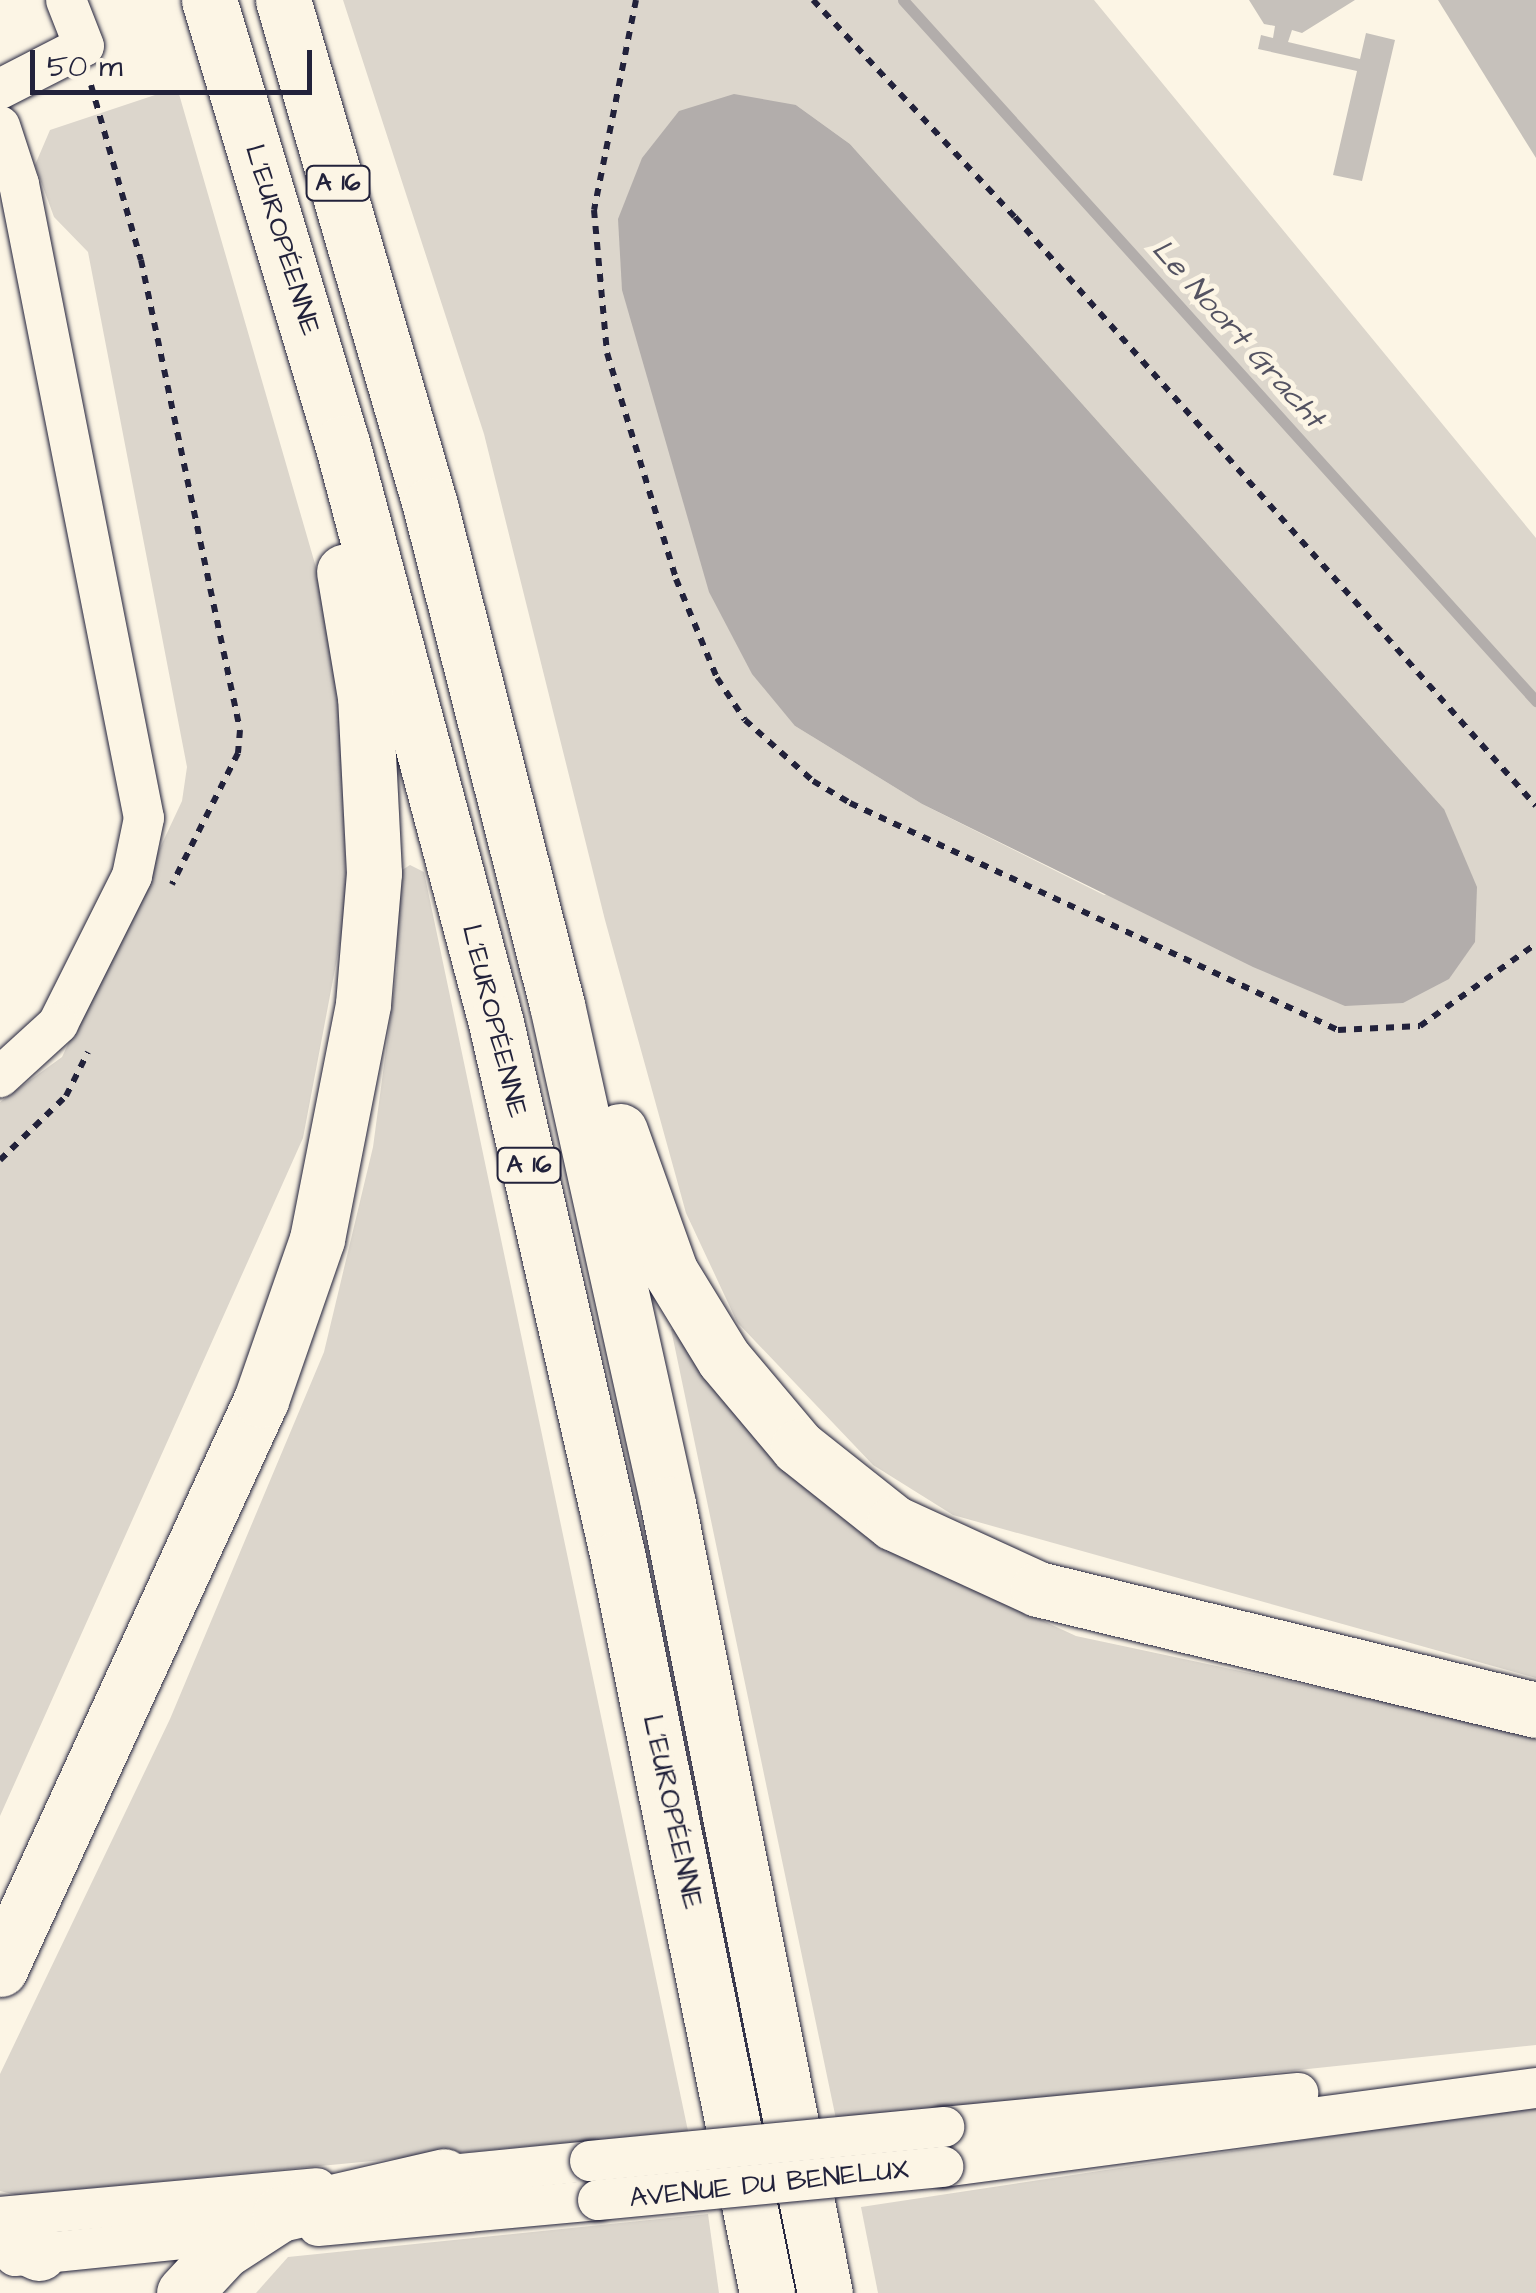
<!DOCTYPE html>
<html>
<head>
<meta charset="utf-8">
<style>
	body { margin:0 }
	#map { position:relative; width:1536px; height:2293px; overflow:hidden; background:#fcf5e5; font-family:"Architects Daughter",sans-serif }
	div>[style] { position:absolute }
	.green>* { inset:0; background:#dcd6cc }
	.water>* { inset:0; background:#b2adab }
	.stream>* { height:11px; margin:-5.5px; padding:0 5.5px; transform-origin:5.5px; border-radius:5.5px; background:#b2adab }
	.building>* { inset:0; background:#c6c1bb }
	.path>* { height:6px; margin-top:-3px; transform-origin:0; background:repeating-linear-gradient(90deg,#22223b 0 8px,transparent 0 16px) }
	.roads { filter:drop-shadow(0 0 2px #22223b) drop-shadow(0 0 2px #22223b) }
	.minor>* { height:40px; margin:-20px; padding:0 20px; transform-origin:20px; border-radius:20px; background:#fcf5e5 }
	.highway>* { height:55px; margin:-27.5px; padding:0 27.5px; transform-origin:27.5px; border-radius:27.5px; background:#fcf5e5 }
	.bridges { filter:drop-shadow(0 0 2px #22223b) drop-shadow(0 0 2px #22223b) }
	.minor-bridge>* { height:40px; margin:-20px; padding:0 20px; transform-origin:20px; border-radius:20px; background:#fcf5e5 }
	span { translate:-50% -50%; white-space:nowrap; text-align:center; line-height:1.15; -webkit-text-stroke:10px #fcf5e5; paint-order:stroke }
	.shield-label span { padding:2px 8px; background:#fcf5e5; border:2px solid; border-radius:8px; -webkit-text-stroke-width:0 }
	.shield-label { font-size:25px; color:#22223b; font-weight:700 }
	.street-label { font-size:28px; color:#22223b }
	.water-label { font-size:30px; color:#545362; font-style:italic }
	.scale { position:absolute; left:30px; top:50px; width:282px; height:45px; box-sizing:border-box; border:5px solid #22223b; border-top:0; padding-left:12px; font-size:30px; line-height:35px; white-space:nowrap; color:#22223b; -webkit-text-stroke:8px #fcf5e5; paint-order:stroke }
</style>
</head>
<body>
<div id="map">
	<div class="green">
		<div style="clip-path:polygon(evenodd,343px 0,1094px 0,1536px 538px,1536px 1678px,953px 1515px,873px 1465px,737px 1322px,686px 1213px,605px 920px,484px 434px,343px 0,796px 105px,850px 144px,1444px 809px,1104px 895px,922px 804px,795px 726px,796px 105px)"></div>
		<div style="clip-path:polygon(158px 94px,179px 94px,324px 595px,341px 731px,347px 906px,303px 1138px,0 1816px,0 1102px,62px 1057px,182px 801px,187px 767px,88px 252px,54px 217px,35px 165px,50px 130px)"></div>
		<div style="clip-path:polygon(410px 865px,424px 872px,688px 2131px,16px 2195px,0 2191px,0 2074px,170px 1719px,324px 1352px,373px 1147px,397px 968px,396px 899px,399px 872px)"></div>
		<div style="clip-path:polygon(680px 1328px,946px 1576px,1076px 1636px,1536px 1734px,1536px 2045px,836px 2119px,671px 1329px)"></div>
		<div style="clip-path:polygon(1536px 2105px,1536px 2293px,878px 2293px,861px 2207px)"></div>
		<div style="clip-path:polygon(708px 2214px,719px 2293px,256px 2293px,288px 2257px)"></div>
	</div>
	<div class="water">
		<div style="clip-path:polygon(734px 94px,796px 105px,850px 144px,1444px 809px,1477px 887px,1475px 942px,1449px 979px,1403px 1003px,1345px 1006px,1253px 967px,922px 804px,795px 726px,752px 674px,709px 592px,622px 290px,618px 219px,642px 158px,679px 111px)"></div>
	</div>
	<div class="stream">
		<div style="left:903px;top:0;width:945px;rotate:47.92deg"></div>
	</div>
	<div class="building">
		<div style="clip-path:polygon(1249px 0,1355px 0,1302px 33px,1292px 30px,1288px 42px,1360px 59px,1366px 33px,1395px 40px,1362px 181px,1333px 175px,1357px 71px,1258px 49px,1261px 35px,1273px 38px,1275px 26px,1264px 24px)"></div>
		<div style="clip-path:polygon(1438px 0,1536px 0,1536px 158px)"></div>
	</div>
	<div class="path">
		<div style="left:636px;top:0;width:214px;rotate:101.3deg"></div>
		<div style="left:594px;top:210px;width:144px;rotate:84.8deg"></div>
		<div style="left:607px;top:353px;width:236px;rotate:73deg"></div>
		<div style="left:676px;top:579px;width:107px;rotate:67.5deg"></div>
		<div style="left:717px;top:678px;width:50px;rotate:56.3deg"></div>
		<div style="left:745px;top:720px;width:91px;rotate:41.9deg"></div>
		<div style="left:813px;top:781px;width:43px;rotate:30.7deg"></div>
		<div style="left:850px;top:803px;width:538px;rotate:24.95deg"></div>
		<div style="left:1338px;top:1030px;width:82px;rotate:-2.8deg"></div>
		<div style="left:1420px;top:1026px;width:142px;rotate:-35.3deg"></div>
		<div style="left:813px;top:0;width:296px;rotate:47.1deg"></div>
		<div style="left:1015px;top:217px;width:786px;rotate:48.51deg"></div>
		<div style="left:91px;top:85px;width:182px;rotate:74.1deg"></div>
		<div style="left:141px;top:260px;width:480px;rotate:78.1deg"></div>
		<div style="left:240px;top:730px;width:23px;rotate:95deg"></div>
		<div style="left:238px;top:753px;width:147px;rotate:116.7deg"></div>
		<div style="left:0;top:1160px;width:92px;rotate:-44.1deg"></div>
		<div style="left:66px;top:1096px;width:49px;rotate:-63.4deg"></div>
	</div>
	<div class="roads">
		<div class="minor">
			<div style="left:0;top:89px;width:94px;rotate:-27.1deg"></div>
			<div style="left:84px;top:46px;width:49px;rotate:-111.4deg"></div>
			<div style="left:0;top:126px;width:61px;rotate:71.9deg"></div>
			<div style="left:19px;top:184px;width:646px;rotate:78.85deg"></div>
			<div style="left:144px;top:818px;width:59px;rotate:101.7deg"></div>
			<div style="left:132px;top:876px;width:165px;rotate:116.6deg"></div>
			<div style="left:58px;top:1024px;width:79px;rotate:137.6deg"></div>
			<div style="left:944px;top:2127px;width:356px;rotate:-5.5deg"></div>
			<div style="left:943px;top:2167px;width:598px;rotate:-7.59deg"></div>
			<div style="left:420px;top:2178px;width:171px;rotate:-5.7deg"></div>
			<div style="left:0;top:2217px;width:318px;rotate:-5.2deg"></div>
			<div style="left:318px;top:2226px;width:281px;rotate:-5.3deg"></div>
			<div style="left:15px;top:2256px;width:237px;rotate:-5.8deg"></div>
		</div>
		<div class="highway">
			<div style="left:209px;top:0;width:463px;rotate:73.3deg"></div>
			<div style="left:342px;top:443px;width:600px;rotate:75.13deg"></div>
			<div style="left:496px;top:1023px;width:549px;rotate:77.15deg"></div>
			<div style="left:618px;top:1558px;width:750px;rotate:78.54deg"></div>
			<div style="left:283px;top:0;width:526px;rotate:73.77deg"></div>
			<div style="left:430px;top:505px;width:516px;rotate:75.75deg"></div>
			<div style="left:557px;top:1005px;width:511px;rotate:77.46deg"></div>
			<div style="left:668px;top:1504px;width:804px;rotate:78.75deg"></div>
			<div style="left:620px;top:1131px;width:149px;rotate:70.3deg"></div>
			<div style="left:670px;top:1271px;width:103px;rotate:58.5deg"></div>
			<div style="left:724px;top:1359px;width:115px;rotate:49.9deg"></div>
			<div style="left:798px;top:1447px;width:122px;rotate:38.4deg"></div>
			<div style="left:894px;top:1523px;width:158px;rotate:24.6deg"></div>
			<div style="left:1038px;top:1589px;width:512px;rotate:13.66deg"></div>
			<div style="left:0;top:1969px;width:626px;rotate:-65.36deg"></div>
			<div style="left:261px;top:1400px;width:170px;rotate:-70.8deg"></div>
			<div style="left:317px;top:1239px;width:239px;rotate:-78.9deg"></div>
			<div style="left:363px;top:1004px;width:131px;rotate:-85.2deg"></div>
			<div style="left:374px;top:873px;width:176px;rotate:-92.9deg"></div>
			<div style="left:365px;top:697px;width:127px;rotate:-99.5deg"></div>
			<div style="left:0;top:2235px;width:43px;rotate:24.8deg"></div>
			<div style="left:184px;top:2293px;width:57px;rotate:-47.1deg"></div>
			<div style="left:223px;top:2251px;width:68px;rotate:-33deg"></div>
			<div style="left:280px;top:2214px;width:168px;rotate:-13deg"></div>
		</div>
	</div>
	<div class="bridges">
		<div class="minor-bridge">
			<div style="left:590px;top:2161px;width:356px;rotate:-5.5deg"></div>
			<div style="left:598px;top:2200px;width:347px;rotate:-5.5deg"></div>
		</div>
	</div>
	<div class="shield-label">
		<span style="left:338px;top:183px">A 16</span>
		<span style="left:529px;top:1165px">A 16</span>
	</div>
	<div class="street-label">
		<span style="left:282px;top:240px;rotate:73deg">L'EUROPÉENNE</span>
		<span style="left:494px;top:1021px;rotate:76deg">L'EUROPÉENNE</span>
		<span style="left:672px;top:1812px;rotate:78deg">L'EUROPÉENNE</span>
		<span style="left:769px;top:2184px;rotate:-6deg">AVENUE DU BENELUX</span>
	</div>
	<div class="water-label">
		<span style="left:1238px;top:334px;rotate:48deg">Le Noort Gracht</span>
	</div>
	<div class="scale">50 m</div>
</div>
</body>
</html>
